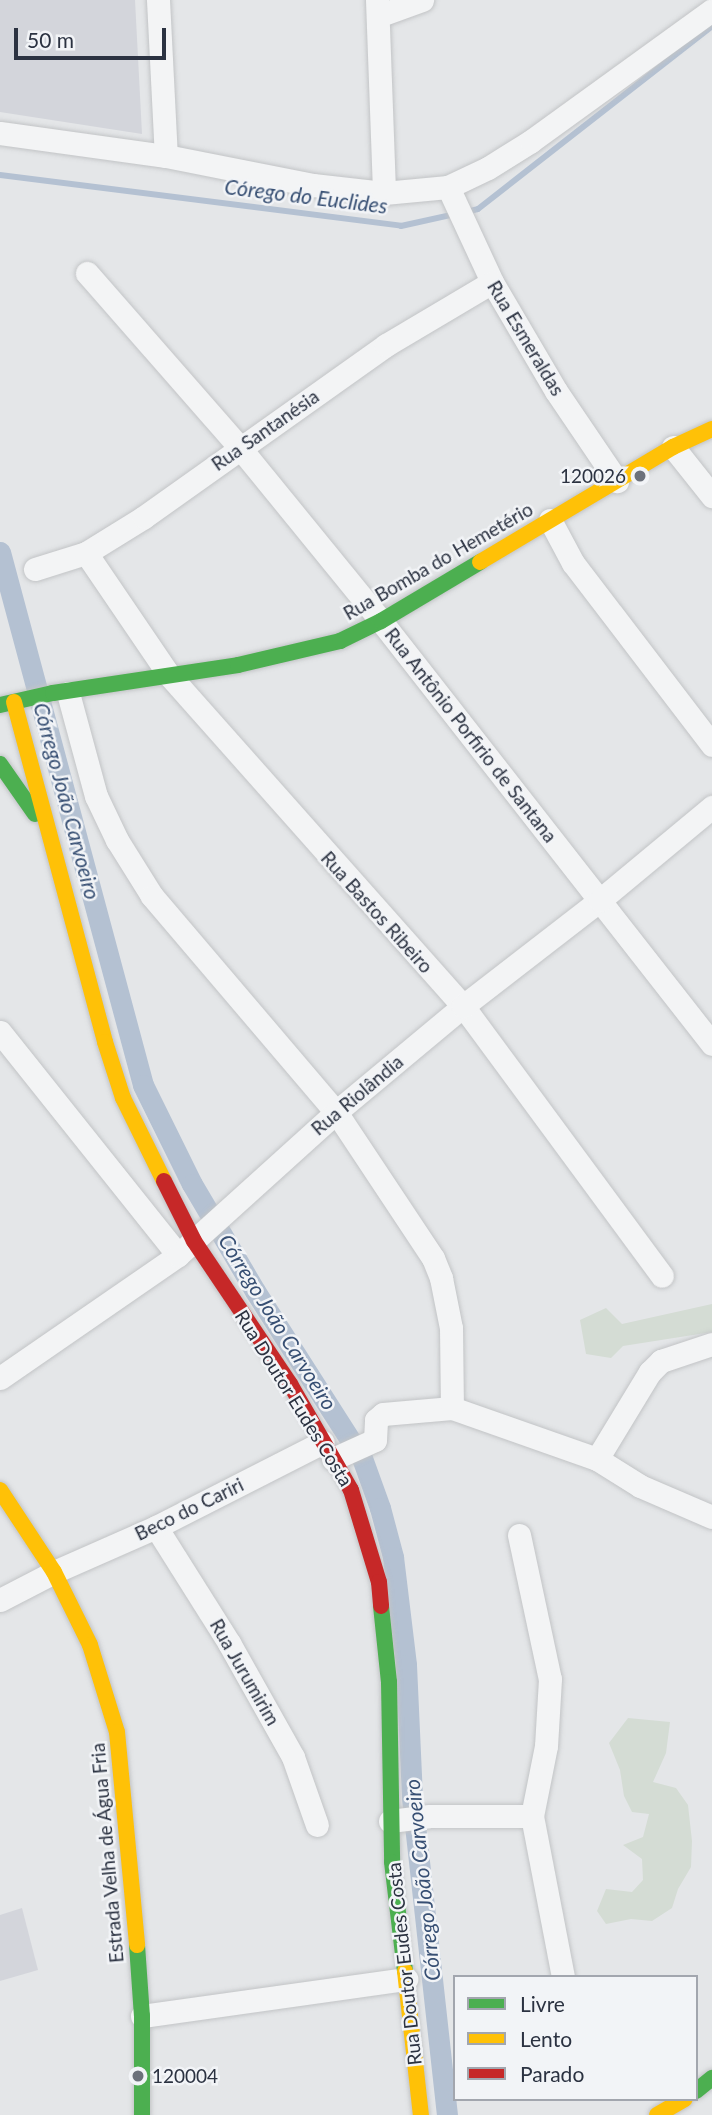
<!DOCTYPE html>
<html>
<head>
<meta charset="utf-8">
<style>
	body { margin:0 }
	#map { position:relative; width:712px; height:2115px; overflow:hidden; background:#e4e6e8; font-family:Lato,sans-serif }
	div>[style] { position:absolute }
	.built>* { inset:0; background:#d3d5db }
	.green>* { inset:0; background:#d4dcd4 }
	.stream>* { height:6px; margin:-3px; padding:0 3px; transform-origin:3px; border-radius:3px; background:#b4c1d2 }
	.canal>* { height:21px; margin:-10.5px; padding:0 10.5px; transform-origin:10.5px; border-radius:10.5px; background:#b4c1d2 }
	.roads { filter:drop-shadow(0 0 2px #c2c4c6) drop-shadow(0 0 2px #c2c4c6) }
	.street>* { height:23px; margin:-11.5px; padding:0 11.5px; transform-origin:11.5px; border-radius:11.5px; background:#f3f4f5 }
	.fast>* { height:16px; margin:-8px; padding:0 8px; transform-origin:8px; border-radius:8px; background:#4caf50 }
	.slow>* { height:16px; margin:-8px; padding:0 8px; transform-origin:8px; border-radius:8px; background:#ffc107 }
	.jam>* { height:16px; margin:-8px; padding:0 8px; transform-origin:8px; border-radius:8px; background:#c62828 }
	.dots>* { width:19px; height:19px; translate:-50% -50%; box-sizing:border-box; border:4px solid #f2f4f7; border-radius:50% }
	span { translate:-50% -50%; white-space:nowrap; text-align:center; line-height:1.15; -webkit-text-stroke:5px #f2f4f7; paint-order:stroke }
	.street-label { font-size:19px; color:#2b3241 }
	.poi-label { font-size:19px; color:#2b3241 }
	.right { translate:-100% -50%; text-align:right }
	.left { translate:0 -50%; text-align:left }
	.water-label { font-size:21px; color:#374f73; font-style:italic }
	.legend { position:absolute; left:453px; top:1975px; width:245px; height:126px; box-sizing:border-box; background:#f2f4f7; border:2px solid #a2a6ae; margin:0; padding:9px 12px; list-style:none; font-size:21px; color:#2b3241 }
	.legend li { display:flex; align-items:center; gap:14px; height:35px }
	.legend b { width:35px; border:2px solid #a2a6ae }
	.scale { position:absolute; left:14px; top:28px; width:152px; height:32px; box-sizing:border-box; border:4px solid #2b3241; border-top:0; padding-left:9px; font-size:21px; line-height:24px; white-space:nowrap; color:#2b3241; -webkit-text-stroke:5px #f2f4f7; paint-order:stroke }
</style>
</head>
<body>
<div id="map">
	<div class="built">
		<div style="clip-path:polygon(0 0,135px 0,142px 134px,0 112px)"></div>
		<div style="clip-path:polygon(22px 1908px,38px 1970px,0 1981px,0 1915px)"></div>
	</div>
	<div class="green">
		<div style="clip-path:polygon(712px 1304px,712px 1332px,623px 1346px,611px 1358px,586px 1354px,580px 1320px,606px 1308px,622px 1324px)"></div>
		<div style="clip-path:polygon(628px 1718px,670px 1722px,666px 1753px,653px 1782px,676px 1788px,688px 1805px,692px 1841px,691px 1867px,678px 1889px,672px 1908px,652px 1921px,631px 1919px,606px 1924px,597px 1911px,606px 1889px,632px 1892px,643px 1880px,642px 1859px,623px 1845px,643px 1837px,649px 1814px,632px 1812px,624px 1796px,620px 1770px,609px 1743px)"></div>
	</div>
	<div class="stream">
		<div style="left:0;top:175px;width:404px;rotate:7.2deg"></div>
		<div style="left:401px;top:226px;width:55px;rotate:-12.5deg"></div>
		<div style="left:466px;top:212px;width:12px;rotate:-14deg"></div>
		<div style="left:478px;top:209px;width:297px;rotate:-38deg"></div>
	</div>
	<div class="canal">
		<div style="left:0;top:552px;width:552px;rotate:74.98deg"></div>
		<div style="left:143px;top:1085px;width:110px;rotate:63.7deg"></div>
		<div style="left:192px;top:1184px;width:124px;rotate:59.5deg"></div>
		<div style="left:255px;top:1291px;width:198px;rotate:57.4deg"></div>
		<div style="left:362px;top:1458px;width:53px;rotate:70.2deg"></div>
		<div style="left:380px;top:1508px;width:51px;rotate:75.1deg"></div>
		<div style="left:393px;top:1557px;width:109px;rotate:83.1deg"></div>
		<div style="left:406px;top:1665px;width:133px;rotate:87.4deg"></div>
		<div style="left:412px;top:1798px;width:319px;rotate:83.7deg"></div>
	</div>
	<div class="roads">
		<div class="street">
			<div style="left:158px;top:0;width:156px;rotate:87.1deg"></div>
			<div style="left:377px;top:0;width:193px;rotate:87.9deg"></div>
			<div style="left:378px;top:16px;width:47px;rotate:-20deg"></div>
			<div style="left:0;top:133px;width:168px;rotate:7.9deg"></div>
			<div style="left:166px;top:156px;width:150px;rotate:11.2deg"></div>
			<div style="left:313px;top:185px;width:71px;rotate:6.4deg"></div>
			<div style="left:384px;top:193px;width:64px;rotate:-5.4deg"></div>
			<div style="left:448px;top:187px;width:44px;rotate:-25.4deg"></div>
			<div style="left:488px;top:168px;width:51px;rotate:-32.1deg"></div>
			<div style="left:531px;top:141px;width:223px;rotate:-35.9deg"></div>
			<div style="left:448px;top:187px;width:105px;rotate:65.1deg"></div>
			<div style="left:492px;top:282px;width:126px;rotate:59.6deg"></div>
			<div style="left:556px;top:391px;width:109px;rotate:55.9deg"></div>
			<div style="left:87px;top:273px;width:232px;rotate:48.8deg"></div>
			<div style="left:240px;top:448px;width:223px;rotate:50.8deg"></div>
			<div style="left:381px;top:621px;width:537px;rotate:51.96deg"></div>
			<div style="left:673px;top:447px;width:63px;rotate:51.5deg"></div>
			<div style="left:550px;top:520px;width:49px;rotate:61.9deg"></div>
			<div style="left:573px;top:563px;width:229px;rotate:52.6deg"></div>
			<div style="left:86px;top:553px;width:148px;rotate:55.8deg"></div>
			<div style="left:169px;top:675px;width:443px;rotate:48.4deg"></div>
			<div style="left:463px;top:1006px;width:335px;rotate:53.6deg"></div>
			<div style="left:35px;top:569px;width:53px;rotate:-17.4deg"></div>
			<div style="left:86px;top:553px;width:68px;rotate:-31.8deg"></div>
			<div style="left:144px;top:517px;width:297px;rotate:-35.4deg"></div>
			<div style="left:386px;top:345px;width:123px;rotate:-30.7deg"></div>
			<div style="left:68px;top:693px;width:107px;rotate:74.8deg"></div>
			<div style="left:96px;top:796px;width:49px;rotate:64.5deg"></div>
			<div style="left:117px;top:840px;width:66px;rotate:58deg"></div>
			<div style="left:152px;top:896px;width:284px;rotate:49.6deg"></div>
			<div style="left:336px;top:1112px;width:175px;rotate:56.4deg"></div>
			<div style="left:433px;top:1258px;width:22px;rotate:68deg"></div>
			<div style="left:441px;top:1278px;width:51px;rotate:78.7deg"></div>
			<div style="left:451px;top:1328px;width:80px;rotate:89.3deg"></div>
			<div style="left:0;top:1032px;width:285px;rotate:51.4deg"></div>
			<div style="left:0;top:1378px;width:216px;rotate:-34.6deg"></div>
			<div style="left:178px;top:1255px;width:213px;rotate:-42.1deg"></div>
			<div style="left:336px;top:1112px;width:165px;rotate:-39.8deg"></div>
			<div style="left:463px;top:1006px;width:173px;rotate:-37.7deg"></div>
			<div style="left:600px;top:900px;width:146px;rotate:-39.7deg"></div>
			<div style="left:333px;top:1459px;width:46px;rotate:-24.3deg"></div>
			<div style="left:375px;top:1440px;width:20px;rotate:-87deg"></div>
			<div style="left:376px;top:1420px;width:9px;rotate:-41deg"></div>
			<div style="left:383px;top:1414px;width:69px;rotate:-5deg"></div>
			<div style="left:452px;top:1408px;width:154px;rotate:19.4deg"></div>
			<div style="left:597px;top:1459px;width:51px;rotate:32.1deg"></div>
			<div style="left:640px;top:1486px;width:78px;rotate:23.3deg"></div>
			<div style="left:597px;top:1459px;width:102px;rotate:-58.7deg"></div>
			<div style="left:650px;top:1372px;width:16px;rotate:-45deg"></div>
			<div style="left:661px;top:1361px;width:54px;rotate:-18.4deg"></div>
			<div style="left:156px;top:1527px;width:137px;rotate:57.8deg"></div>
			<div style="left:229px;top:1643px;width:131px;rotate:60.7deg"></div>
			<div style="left:293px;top:1757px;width:72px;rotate:70.6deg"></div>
			<div style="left:519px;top:1535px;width:147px;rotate:77.9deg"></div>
			<div style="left:550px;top:1679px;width:67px;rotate:93.4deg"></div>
			<div style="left:546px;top:1746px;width:71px;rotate:101.3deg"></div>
			<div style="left:532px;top:1816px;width:164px;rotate:79.1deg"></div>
			<div style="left:0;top:1600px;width:61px;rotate:-27.4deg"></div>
			<div style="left:54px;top:1572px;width:111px;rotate:-23.8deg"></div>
			<div style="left:156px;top:1527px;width:187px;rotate:-27deg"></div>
			<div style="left:390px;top:1821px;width:39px;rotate:-7deg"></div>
			<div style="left:429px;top:1816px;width:103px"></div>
			<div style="left:142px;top:2016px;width:267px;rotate:-8deg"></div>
		</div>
		<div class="fast">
			<div style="left:0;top:705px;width:54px;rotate:-12.8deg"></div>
			<div style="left:53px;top:693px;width:187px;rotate:-8.6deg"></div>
			<div style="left:238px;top:665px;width:105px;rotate:-13.2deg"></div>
			<div style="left:340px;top:641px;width:46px;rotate:-26deg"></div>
			<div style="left:381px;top:621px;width:115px;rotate:-30.8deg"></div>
			<div style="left:0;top:764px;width:61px;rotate:55deg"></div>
			<div style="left:381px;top:1606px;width:76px;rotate:84deg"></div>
			<div style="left:389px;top:1682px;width:180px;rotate:89deg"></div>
			<div style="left:392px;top:1862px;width:110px;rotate:83.2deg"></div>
			<div style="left:137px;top:1945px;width:71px;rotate:86deg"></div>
			<div style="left:142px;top:2016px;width:99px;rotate:90deg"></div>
			<div style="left:696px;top:2091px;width:21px;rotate:-39deg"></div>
		</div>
		<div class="slow">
			<div style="left:480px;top:562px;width:225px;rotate:-30.8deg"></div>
			<div style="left:673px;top:447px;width:43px;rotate:-24.8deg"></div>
			<div style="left:14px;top:702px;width:352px;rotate:75deg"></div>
			<div style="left:105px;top:1042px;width:59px;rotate:72.2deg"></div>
			<div style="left:123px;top:1098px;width:93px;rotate:63.7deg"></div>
			<div style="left:0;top:1490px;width:98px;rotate:56.6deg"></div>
			<div style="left:54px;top:1572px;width:81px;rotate:63.7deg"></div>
			<div style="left:90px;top:1645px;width:91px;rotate:72.8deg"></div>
			<div style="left:117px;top:1732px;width:214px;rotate:84.6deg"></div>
			<div style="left:405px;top:1971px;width:145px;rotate:83.7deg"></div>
			<div style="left:657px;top:2115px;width:32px;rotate:-30deg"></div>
		</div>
		<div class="jam">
			<div style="left:164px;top:1181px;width:67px;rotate:63.4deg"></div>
			<div style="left:194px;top:1241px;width:172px;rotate:56.1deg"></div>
			<div style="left:290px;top:1384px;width:122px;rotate:60.1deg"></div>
			<div style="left:351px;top:1490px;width:96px;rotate:73.1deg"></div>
			<div style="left:379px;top:1582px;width:24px;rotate:85deg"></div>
		</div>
	</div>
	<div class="dots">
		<div style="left:640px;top:476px;background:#6c717b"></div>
		<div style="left:138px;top:2076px;background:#6c717b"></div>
	</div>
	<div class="street-label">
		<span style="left:526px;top:338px;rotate:59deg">Rua Esmeraldas</span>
		<span style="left:265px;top:430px;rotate:-35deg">Rua Santanésia</span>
		<span style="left:438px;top:561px;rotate:-30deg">Rua Bomba do Hemetério</span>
		<span style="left:471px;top:735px;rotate:52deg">Rua Antônio Porfirio de Santana</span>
		<span style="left:377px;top:912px;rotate:48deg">Rua Bastos Ribeiro</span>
		<span style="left:357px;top:1095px;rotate:-40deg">Rua Riolândia</span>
		<span style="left:294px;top:1398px;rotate:58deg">Rua Doutor Eudes Costa</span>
		<span style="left:189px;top:1509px;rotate:-26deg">Beco do Cariri</span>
		<span style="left:245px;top:1672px;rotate:60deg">Rua Jurumirim</span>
		<span style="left:107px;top:1853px;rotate:-95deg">Estrada Velha de Água Fria</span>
		<span style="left:404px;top:1964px;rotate:-96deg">Rua Doutor Eudes Costa</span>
	</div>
	<div class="poi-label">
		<span class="right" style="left:626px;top:476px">120026</span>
		<span class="left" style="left:152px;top:2076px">120004</span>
	</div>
	<div class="water-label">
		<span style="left:306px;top:196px;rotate:7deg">Córego do Euclides</span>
		<span style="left:67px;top:801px;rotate:75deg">Córrego João Carvoeiro</span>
		<span style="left:278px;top:1322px;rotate:58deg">Córrego João Carvoeiro</span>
		<span style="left:422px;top:1880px;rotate:-96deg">Córrego João Carvoeiro</span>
	</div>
	<ul class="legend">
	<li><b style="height:9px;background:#4caf50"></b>Livre</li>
	<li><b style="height:9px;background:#ffc107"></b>Lento</li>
	<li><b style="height:9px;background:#c62828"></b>Parado</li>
	</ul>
	<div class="scale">50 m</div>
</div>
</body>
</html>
